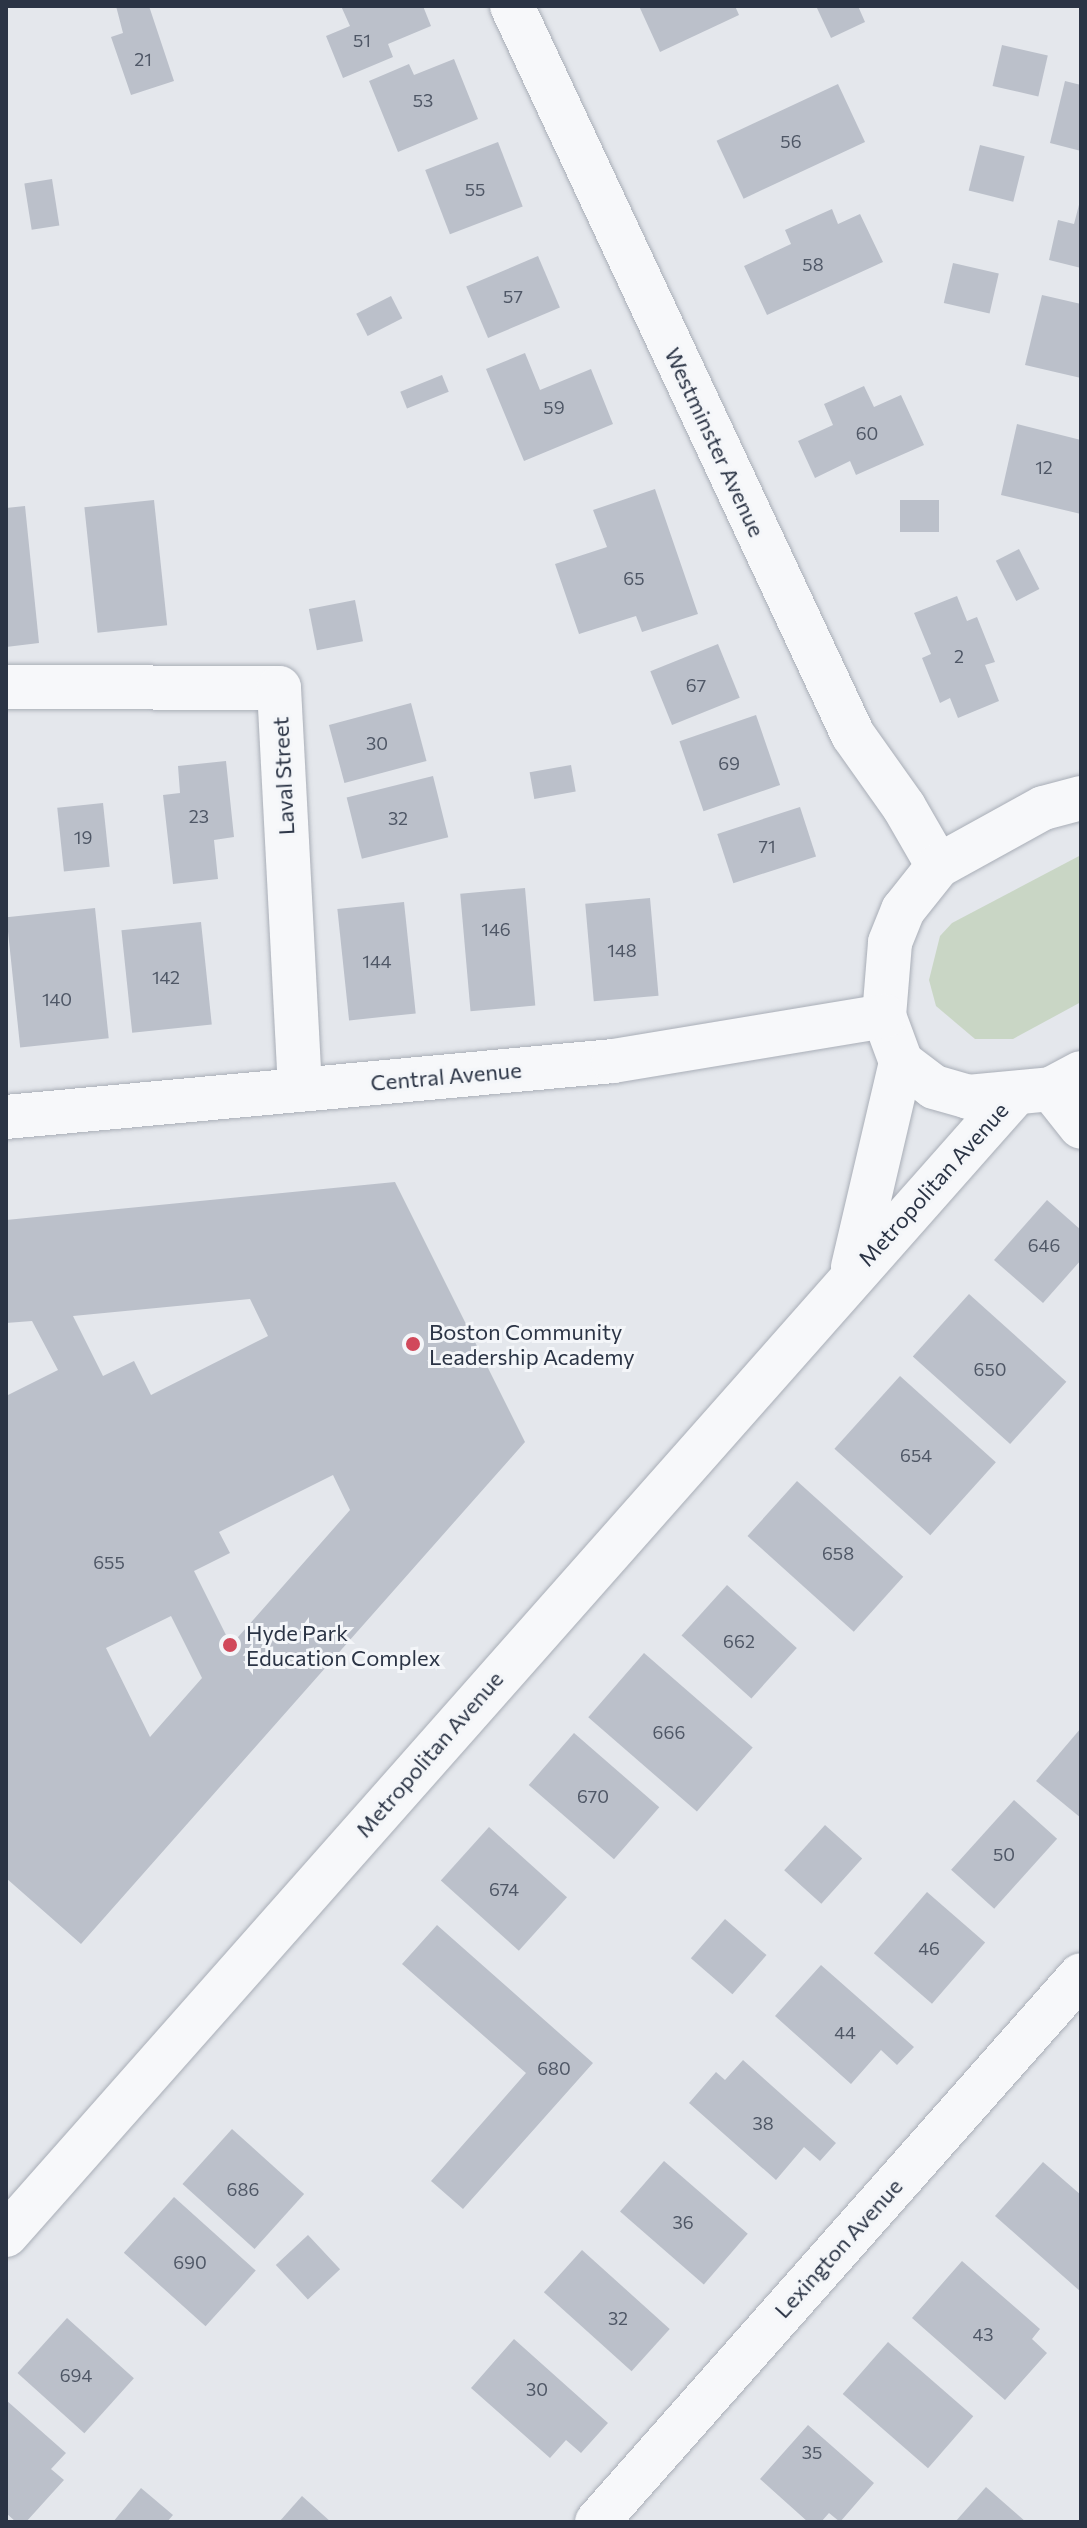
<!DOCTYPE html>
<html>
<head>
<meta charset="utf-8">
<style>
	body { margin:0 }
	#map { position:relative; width:1087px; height:2528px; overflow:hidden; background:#e4e7ec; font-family:Commissioner,sans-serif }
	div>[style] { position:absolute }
	.green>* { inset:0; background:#c9d6c5 }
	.building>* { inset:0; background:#bbc0ca; transform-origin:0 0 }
	.roads { filter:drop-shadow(0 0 2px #a9aeb7) drop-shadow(0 0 2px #a9aeb7) }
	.minor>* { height:44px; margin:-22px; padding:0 22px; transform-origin:22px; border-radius:22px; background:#f7f8fa }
	.dots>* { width:22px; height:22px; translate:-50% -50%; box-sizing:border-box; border:4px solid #f4f6f9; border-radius:50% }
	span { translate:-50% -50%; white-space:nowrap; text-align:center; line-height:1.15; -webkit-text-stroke:6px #f4f6f9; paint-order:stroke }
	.number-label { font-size:18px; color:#4f5766 }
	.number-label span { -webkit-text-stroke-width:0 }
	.street-label { font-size:22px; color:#2b3445 }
	.poi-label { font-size:22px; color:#2b3445 }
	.left { translate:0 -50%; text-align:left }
	.frame { position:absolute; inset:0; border:8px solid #2b3445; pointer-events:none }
</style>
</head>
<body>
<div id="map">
	<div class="green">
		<div style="clip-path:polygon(1081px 855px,1081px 1002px,1013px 1039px,975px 1039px,936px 1006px,929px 980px,940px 936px,952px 923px)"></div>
	</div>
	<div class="building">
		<div style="clip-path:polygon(116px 6px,149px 6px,174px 81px,131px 95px,111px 37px,123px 33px)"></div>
		<div style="clip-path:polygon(341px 6px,423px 6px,431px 26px,388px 44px,393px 57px,343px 78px,326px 36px,350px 26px)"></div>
		<div style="clip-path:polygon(639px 6px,735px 6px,739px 15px,660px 52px)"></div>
		<div style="clip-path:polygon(816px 6px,858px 6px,865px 22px,831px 38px)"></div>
		<div style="left:1002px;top:45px;width:47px;height:42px;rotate:13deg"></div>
		<div style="clip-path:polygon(454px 59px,478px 119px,398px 152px,369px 81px,409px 64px,414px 75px)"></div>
		<div style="clip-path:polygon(1065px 81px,1081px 85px,1081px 151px,1050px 143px)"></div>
		<div style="left:838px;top:84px;width:64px;height:134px;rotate:65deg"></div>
		<div style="left:498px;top:142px;width:69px;height:78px;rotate:69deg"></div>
		<div style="left:980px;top:145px;width:46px;height:47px;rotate:14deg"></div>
		<div style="left:52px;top:179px;width:47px;height:28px;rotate:81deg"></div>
		<div style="clip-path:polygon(1081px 197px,1081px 268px,1049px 260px,1058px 220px,1074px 224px)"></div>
		<div style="clip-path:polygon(832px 209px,838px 224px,860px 214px,883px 262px,767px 315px,744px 266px,791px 244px,785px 230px)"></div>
		<div style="left:538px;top:256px;width:56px;height:78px;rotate:67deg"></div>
		<div style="left:953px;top:263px;width:47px;height:41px;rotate:13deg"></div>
		<div style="clip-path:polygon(1042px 295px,1081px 304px,1081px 378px,1025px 365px)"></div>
		<div style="left:391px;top:296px;width:25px;height:39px;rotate:63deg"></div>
		<div style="clip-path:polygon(525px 353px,540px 390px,591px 369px,613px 424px,524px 461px,486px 369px)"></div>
		<div style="left:442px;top:375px;width:18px;height:45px;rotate:68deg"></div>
		<div style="clip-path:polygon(864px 386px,874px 407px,901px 395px,924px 445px,856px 475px,850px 461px,815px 478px,798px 441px,833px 425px,824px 404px)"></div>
		<div style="clip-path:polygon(1017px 424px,1081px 440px,1081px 514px,1001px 495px)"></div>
		<div style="clip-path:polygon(655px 489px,698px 614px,642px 632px,636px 616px,579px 634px,555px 564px,607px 547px,593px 510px)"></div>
		<div style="left:154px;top:500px;width:126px;height:70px;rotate:84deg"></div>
		<div style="left:900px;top:500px;width:39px;height:32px"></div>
		<div style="clip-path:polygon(25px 506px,39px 643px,6px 647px,6px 508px)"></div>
		<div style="left:1019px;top:549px;width:45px;height:26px;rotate:63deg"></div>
		<div style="clip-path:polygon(957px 596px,967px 621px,977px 617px,995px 662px,985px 665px,999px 701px,958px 718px,950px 698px,940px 703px,922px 658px,931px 654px,914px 613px)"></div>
		<div style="left:355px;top:600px;width:42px;height:47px;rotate:79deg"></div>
		<div style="left:718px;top:644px;width:58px;height:73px;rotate:68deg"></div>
		<div style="left:411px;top:703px;width:60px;height:85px;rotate:75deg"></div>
		<div style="left:756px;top:715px;width:74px;height:81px;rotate:71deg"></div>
		<div style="clip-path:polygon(226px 761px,234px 837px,214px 840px,218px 879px,173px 884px,163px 795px,180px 793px,178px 766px)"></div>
		<div style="left:571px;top:765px;width:27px;height:42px;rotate:80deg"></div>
		<div style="left:433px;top:776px;width:63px;height:89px;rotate:76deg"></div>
		<div style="left:103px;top:803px;width:64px;height:46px;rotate:84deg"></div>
		<div style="left:800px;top:807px;width:52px;height:87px;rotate:72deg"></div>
		<div style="left:525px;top:888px;width:118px;height:65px;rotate:85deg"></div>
		<div style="left:650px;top:898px;width:98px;height:65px;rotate:85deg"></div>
		<div style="left:404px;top:902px;width:112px;height:67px;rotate:84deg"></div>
		<div style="left:95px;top:908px;width:131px;height:89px;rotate:84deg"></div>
		<div style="left:201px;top:922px;width:103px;height:80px;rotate:84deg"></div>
		<div style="clip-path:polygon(evenodd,395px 1182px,525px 1442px,81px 1944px,6px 1878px,6px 1396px,58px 1370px,32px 1321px,6px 1323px,6px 1220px,395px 1182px,250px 1299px,268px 1336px,151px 1395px,134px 1361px,103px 1376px,73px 1316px,250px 1299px,395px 1182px,333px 1475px,350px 1510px,231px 1645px,194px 1571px,230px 1553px,219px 1532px,333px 1475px,395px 1182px,171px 1616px,202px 1678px,150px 1737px,106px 1648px,171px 1616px)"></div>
		<div style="clip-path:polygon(1047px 1200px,1081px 1230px,1081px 1260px,1043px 1303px,994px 1260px)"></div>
		<div style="left:969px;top:1294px;width:131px;height:84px;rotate:42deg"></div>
		<div style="left:900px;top:1376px;width:129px;height:98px;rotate:42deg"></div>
		<div style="left:797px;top:1481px;width:143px;height:74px;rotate:42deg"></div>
		<div style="left:727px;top:1585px;width:94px;height:68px;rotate:42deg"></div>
		<div style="left:644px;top:1653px;width:144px;height:85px;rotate:41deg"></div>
		<div style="clip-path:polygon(1081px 1728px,1081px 1818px,1036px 1781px)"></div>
		<div style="left:574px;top:1733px;width:113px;height:69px;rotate:41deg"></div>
		<div style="left:1014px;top:1800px;width:58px;height:94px;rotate:42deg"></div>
		<div style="left:825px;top:1825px;width:50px;height:61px;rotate:42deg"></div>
		<div style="left:489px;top:1827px;width:105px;height:72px;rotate:42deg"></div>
		<div style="left:927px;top:1892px;width:77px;height:81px;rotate:41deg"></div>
		<div style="left:725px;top:1919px;width:55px;height:52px;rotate:41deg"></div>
		<div style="clip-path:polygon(437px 1925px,593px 2063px,463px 2209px,431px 2181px,526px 2073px,402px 1964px)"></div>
		<div style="clip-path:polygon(821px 1965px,914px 2047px,897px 2065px,881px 2050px,851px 2084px,775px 2016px)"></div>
		<div style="clip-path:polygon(743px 2060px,836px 2143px,820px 2161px,804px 2147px,776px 2180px,689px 2103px,716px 2072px,725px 2080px)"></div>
		<div style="left:232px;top:2129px;width:97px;height:74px;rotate:42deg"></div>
		<div style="left:664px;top:2161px;width:111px;height:67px;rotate:41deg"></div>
		<div style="clip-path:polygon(1043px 2162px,1081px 2195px,1081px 2292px,995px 2216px)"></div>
		<div style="left:174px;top:2197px;width:110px;height:75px;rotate:42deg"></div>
		<div style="left:308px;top:2235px;width:47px;height:44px;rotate:47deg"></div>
		<div style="left:582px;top:2250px;width:118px;height:57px;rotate:42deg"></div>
		<div style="clip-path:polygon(962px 2261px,1040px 2329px,1032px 2339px,1047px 2353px,1005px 2400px,912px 2318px)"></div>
		<div style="left:67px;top:2318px;width:90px;height:74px;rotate:42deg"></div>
		<div style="clip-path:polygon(514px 2339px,608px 2423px,581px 2453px,566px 2440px,550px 2458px,471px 2388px)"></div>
		<div style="left:888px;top:2342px;width:113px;height:69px;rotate:41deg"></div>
		<div style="clip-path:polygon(6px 2400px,66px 2453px,51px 2469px,64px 2480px,26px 2522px,16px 2522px,6px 2513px)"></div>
		<div style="clip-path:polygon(808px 2425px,874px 2483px,840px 2522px,829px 2513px,821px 2522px,808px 2522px,760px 2479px)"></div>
		<div style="clip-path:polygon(986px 2487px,1026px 2522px,955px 2522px)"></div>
		<div style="clip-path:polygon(141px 2488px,173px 2515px,167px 2522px,113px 2522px)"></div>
		<div style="clip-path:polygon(302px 2496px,331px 2522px,279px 2522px)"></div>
	</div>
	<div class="roads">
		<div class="minor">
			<div style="left:512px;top:6px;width:805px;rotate:64.93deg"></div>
			<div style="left:853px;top:735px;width:88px;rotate:54.7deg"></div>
			<div style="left:904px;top:807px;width:68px;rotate:60deg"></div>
			<div style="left:6px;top:687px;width:273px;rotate:0.2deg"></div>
			<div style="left:279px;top:688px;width:401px;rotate:87deg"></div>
			<div style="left:1081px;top:798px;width:39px;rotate:165deg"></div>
			<div style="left:1043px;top:808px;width:120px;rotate:151.1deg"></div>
			<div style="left:938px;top:866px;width:56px;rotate:128.5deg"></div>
			<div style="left:903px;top:910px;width:35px;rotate:112deg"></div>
			<div style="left:890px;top:943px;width:73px;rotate:94.7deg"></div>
			<div style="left:884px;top:1016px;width:49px;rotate:69.7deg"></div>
			<div style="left:901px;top:1062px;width:41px;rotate:37.1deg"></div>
			<div style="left:934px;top:1087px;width:35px;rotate:16deg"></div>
			<div style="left:968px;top:1097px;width:83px;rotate:-5.5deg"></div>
			<div style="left:1051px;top:1089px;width:34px;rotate:-28deg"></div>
			<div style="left:1051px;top:1089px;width:48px;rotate:51.7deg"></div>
			<div style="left:6px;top:1117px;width:610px;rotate:-5.27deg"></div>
			<div style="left:613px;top:1061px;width:275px;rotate:-9.4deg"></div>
			<div style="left:853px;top:1267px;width:211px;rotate:-76.8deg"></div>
			<div style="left:6px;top:2235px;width:1523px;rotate:-48.51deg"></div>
			<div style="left:597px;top:2522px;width:730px;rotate:-48.5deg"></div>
		</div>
	</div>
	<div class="dots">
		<div style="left:413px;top:1344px;background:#d1495b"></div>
		<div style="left:230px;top:1645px;background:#d1495b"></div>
	</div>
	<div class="number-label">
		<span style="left:362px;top:40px">51</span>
		<span style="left:143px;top:59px">21</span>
		<span style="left:423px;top:100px">53</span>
		<span style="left:791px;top:141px">56</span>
		<span style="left:475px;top:189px">55</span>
		<span style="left:813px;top:264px">58</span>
		<span style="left:513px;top:296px">57</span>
		<span style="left:554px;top:407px">59</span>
		<span style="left:867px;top:433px">60</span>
		<span style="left:1044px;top:467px">12</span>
		<span style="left:634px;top:578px">65</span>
		<span style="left:959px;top:656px">2</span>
		<span style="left:696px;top:685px">67</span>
		<span style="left:377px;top:743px">30</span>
		<span style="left:729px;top:763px">69</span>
		<span style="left:199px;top:816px">23</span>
		<span style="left:398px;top:818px">32</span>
		<span style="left:83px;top:837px">19</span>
		<span style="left:767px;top:846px">71</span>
		<span style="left:496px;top:929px">146</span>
		<span style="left:622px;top:950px">148</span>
		<span style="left:377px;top:961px">144</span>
		<span style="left:166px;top:977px">142</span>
		<span style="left:57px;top:999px">140</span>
		<span style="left:1044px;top:1245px">646</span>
		<span style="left:990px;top:1369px">650</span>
		<span style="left:916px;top:1455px">654</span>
		<span style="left:838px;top:1553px">658</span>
		<span style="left:109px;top:1562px">655</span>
		<span style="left:739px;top:1641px">662</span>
		<span style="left:669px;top:1732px">666</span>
		<span style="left:593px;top:1796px">670</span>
		<span style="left:1004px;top:1854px">50</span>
		<span style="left:504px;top:1889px">674</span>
		<span style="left:929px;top:1948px">46</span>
		<span style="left:845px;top:2032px">44</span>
		<span style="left:554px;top:2068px">680</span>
		<span style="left:763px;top:2123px">38</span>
		<span style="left:243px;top:2189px">686</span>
		<span style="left:683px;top:2222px">36</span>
		<span style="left:190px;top:2262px">690</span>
		<span style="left:618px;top:2318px">32</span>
		<span style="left:983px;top:2334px">43</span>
		<span style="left:76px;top:2375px">694</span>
		<span style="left:537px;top:2389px">30</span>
		<span style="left:812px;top:2452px">35</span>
	</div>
	<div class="street-label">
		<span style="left:715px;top:442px;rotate:65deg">Westminster Avenue</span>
		<span style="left:283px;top:776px;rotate:-93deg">Laval Street</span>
		<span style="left:446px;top:1076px;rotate:-5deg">Central Avenue</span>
		<span style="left:933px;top:1184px;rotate:-48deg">Metropolitan Avenue</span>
		<span style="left:429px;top:1754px;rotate:-49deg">Metropolitan Avenue</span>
		<span style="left:838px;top:2248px;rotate:-48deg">Lexington Avenue</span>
	</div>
	<div class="poi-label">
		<span class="left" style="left:429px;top:1344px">Boston Community<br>Leadership Academy</span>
		<span class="left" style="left:246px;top:1645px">Hyde Park<br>Education Complex</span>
	</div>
	<div class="frame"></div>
</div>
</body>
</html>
